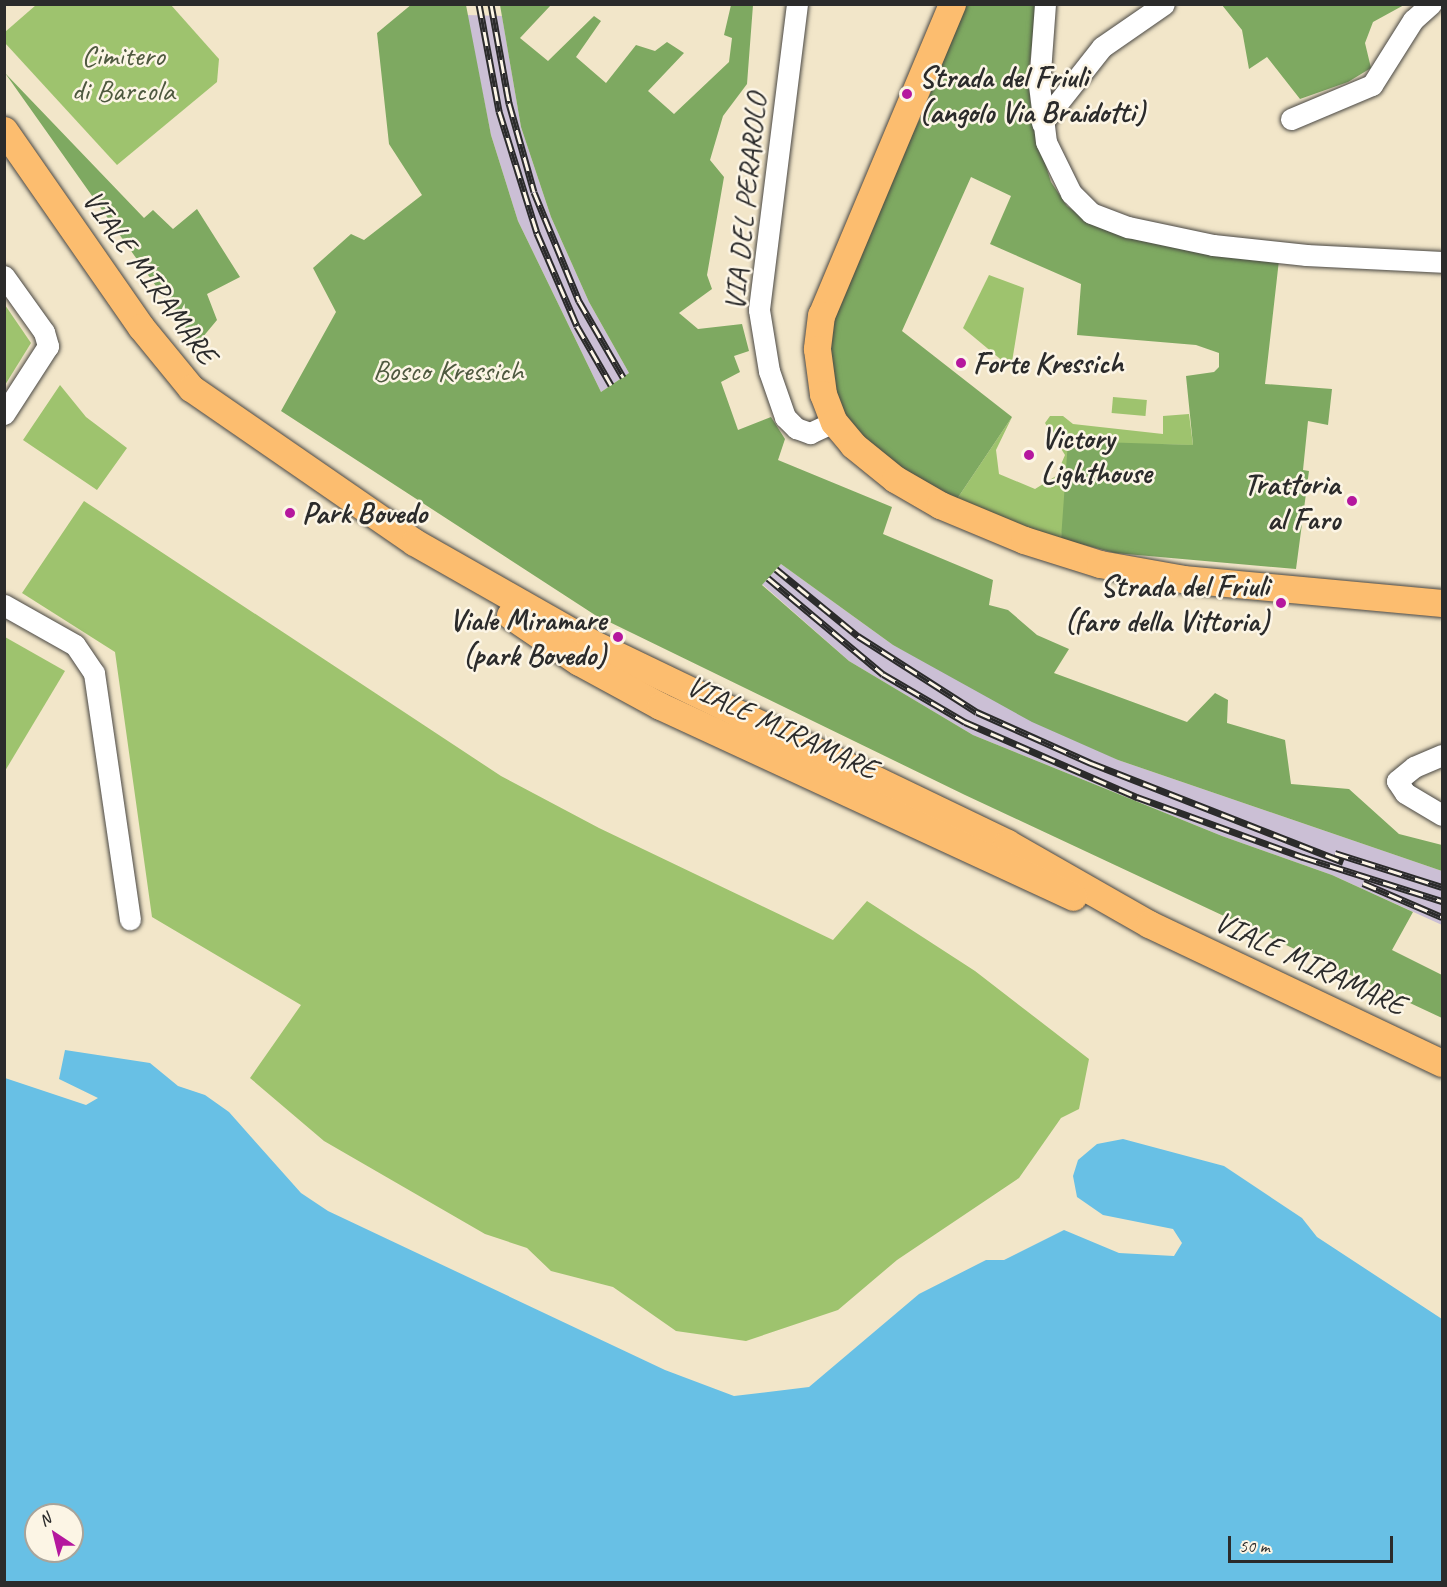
<!DOCTYPE html>
<html>
<head>
<meta charset="utf-8">
<style>
	body { margin:0 }
	#map { position:relative; width:1447px; height:1587px; overflow:hidden; background:#f2e6c9; font-family:Caveat,sans-serif }
	div>[style] { position:absolute }
	.industrial>* { inset:0; background:#cbbfd5 }
	.green>* { inset:0; background:#9ec36e; transform-origin:0 0 }
	.forest>* { inset:0; background:#7ea961 }
	.water>* { inset:0; background:#68c0e5 }
	.roads { filter:drop-shadow(0 0 2px #494743) drop-shadow(0 0 2px #494743) }
	.minor>* { height:21px; margin:-10.5px; padding:0 10.5px; transform-origin:10.5px; border-radius:10.5px; background:#fff }
	.major>* { height:27px; margin:-13.5px; padding:0 13.5px; transform-origin:13.5px; border-radius:13.5px; background:#fcbd6f }
	.rail>* { height:7px; margin-top:-3.5px; transform-origin:0; background:repeating-linear-gradient(90deg,#fcf5e5 0 14px,#2b2b2b 0 28px); box-sizing:border-box; border-block:2px solid #2b2b2b }
	.dots>* { width:16px; height:16px; translate:-50% -50%; box-sizing:border-box; border:3px solid #fcf5e5; border-radius:50% }
	span { translate:-50% -50%; white-space:nowrap; text-align:center; line-height:1.15; -webkit-text-stroke:5px #fcf5e5; paint-order:stroke }
	.park-label { font-size:30px; color:#4e593f }
	.poi-label { font-size:30px; color:#2b2b2b; font-weight:700 }
	.left { translate:0 -50%; text-align:left }
	.right { translate:-100% -50%; text-align:right }
	.street-label { font-size:30px; color:#2b2b2b }
	.frame { position:absolute; inset:0; border:6px solid #2b2b2b; pointer-events:none }
	.north { position:absolute; left:24px; top:1503px; width:60px; height:60px; box-sizing:border-box; background:#fcf5e5; border:2px solid #a8a49b; border-radius:50%; rotate:325deg; font-size:16px; font-weight:700; line-height:24px; text-align:center; color:#2b2b2b }
	.north::after { content:''; display:block; margin:auto; width:21px; height:27px; background:#b5179e; clip-path:polygon(50% 0,100% 100%,50% 72%,0 100%) }
	.scale { position:absolute; left:1228px; top:1536px; width:165px; height:27px; box-sizing:border-box; border:3px solid #2b2b2b; border-top:0; padding-left:8px; font-size:18px; line-height:21px; white-space:nowrap; color:#2b2b2b; -webkit-text-stroke:4px #fcf5e5; paint-order:stroke }
</style>
</head>
<body>
<div id="map">
	<div class="industrial">
		<div style="clip-path:polygon(467px 15px,502px 16px,521px 127px,551px 217px,589px 302px,629px 373px,601px 392px,518px 221px,491px 135px)"></div>
		<div style="clip-path:polygon(781px 564px,893px 645px,1118px 760px,1442px 871px,1442px 925px,1332px 875px,1222px 836px,973px 735px,849px 661px,762px 584px)"></div>
	</div>
	<div class="green">
		<div style="clip-path:polygon(36px 5px,171px 5px,219px 59px,217px 82px,117px 165px,5px 43px,5px 32px)"></div>
		<div style="clip-path:polygon(989px 275px,1024px 288px,1011px 368px,963px 328px)"></div>
		<div style="clip-path:polygon(5px 305px,31px 343px,5px 385px,4px 385px)"></div>
		<div style="clip-path:polygon(60px 385px,86px 417px,127px 448px,97px 490px,23px 440px)"></div>
		<div style="left:1113px;top:397px;width:34px;height:16px;rotate:5deg"></div>
		<div style="clip-path:polygon(1189px 414px,1193px 445px,1074px 443px,1061px 539px,1030px 531px,957px 499px,1012px 417px,996px 450px,999px 474px,1035px 489px,1056px 476px,1065px 455px,1045px 423px,1050px 416px,1063px 416px,1073px 424px,1163px 434px,1163px 416px)"></div>
		<div style="clip-path:polygon(84px 501px,501px 776px,599px 828px,833px 940px,867px 901px,975px 971px,1089px 1059px,1079px 1109px,1061px 1118px,1019px 1178px,897px 1260px,838px 1310px,746px 1341px,676px 1331px,613px 1287px,551px 1271px,527px 1248px,485px 1234px,324px 1141px,250px 1078px,301px 1005px,152px 917px,115px 652px,22px 593px)"></div>
		<div style="clip-path:polygon(5px 637px,65px 671px,5px 771px)"></div>
	</div>
	<div class="forest">
		<div style="clip-path:polygon(412px 4px,466px 5px,491px 135px,518px 221px,601px 392px,629px 373px,589px 302px,551px 217px,521px 127px,500px 5px,551px 5px,520px 38px,548px 61px,594px 16px,601px 21px,576px 57px,606px 83px,636px 45px,655px 51px,667px 42px,684px 53px,648px 91px,674px 114px,729px 62px,732px 38px,724px 35px,731px 5px,753px 5px,747px 84px,723px 116px,710px 160px,724px 177px,707px 275px,712px 289px,679px 313px,698px 329px,742px 324px,749px 351px,734px 356px,740px 372px,721px 382px,738px 430px,771px 417px,785px 439px,778px 460px,892px 507px,883px 534px,993px 580px,989px 605px,1008px 610px,1037px 635px,1069px 649px,1054px 673px,1187px 722px,1215px 693px,1228px 700px,1227px 723px,1285px 740px,1291px 784px,1349px 789px,1399px 834px,1442px 845px,1442px 871px,1118px 760px,1032px 722px,893px 645px,781px 564px,762px 585px,849px 661px,973px 735px,1222px 836px,1332px 875px,1413px 912px,1392px 950px,1442px 975px,1442px 1018px,965px 795px,595px 615px,281px 411px,336px 312px,313px 268px,351px 234px,364px 240px,422px 195px,389px 144px,377px 33px)"></div>
		<div style="clip-path:polygon(965px 5px,1037px 5px,1028px 77px,1033px 125px,1051px 182px,1067px 206px,1089px 222px,1279px 260px,1265px 384px,1332px 389px,1328px 425px,1308px 421px,1303px 470px,1309px 471px,1296px 569px,1115px 553px,1061px 539px,1068px 441px,1193px 445px,1186px 376px,1214px 372px,1219px 367px,1219px 353px,1196px 345px,1077px 335px,1081px 284px,990px 244px,1011px 196px,971px 177px,902px 331px,1012px 417px,957px 499px,876px 454px,842px 413px,829px 371px,832px 304px,923px 112px)"></div>
		<div style="clip-path:polygon(1222px 5px,1404px 5px,1373px 22px,1365px 43px,1371px 68px,1348px 82px,1300px 99px,1267px 57px,1249px 69px,1242px 30px)"></div>
		<div style="clip-path:polygon(5px 73px,144px 218px,153px 210px,173px 229px,197px 209px,240px 277px,207px 294px,217px 320px,197px 344px)"></div>
	</div>
	<div class="water">
		<div style="clip-path:polygon(evenodd,65px 1050px,150px 1063px,178px 1086px,205px 1095px,229px 1112px,301px 1193px,328px 1211px,665px 1370px,734px 1396px,809px 1387px,919px 1294px,986px 1260px,1004px 1260px,1064px 1230px,1119px 1253px,1174px 1256px,1182px 1243px,1173px 1229px,1103px 1215px,1077px 1197px,1073px 1176px,1078px 1160px,1097px 1144px,1123px 1139px,1224px 1166px,1302px 1218px,1317px 1237px,1442px 1319px,1442px 1582px,5px 1582px,5px 1078px,86px 1105px,98px 1098px,59px 1079px,65px 1050px,36px 1515px,72px 1515px,72px 1551px,36px 1551px,36px 1515px)"></div>
	</div>
	<div class="roads">
		<div class="minor">
			<div style="left:797px;top:4px;width:308px;rotate:97.1deg"></div>
			<div style="left:759px;top:310px;width:62px;rotate:80.7deg"></div>
			<div style="left:769px;top:371px;width:49px;rotate:70.8deg"></div>
			<div style="left:785px;top:417px;width:16px;rotate:45deg"></div>
			<div style="left:796px;top:428px;width:15px;rotate:20deg"></div>
			<div style="left:810px;top:433px;width:26px;rotate:-25deg"></div>
			<div style="left:1045px;top:4px;width:81px;rotate:94.2deg"></div>
			<div style="left:1039px;top:85px;width:57px;rotate:83deg"></div>
			<div style="left:1046px;top:142px;width:57px;rotate:63.9deg"></div>
			<div style="left:1071px;top:193px;width:28px;rotate:45deg"></div>
			<div style="left:1091px;top:213px;width:40px;rotate:21deg"></div>
			<div style="left:1128px;top:227px;width:87px;rotate:12deg"></div>
			<div style="left:1213px;top:245px;width:94px;rotate:6.1deg"></div>
			<div style="left:1306px;top:255px;width:136px;rotate:2.9deg"></div>
			<div style="left:1291px;top:119px;width:88px;rotate:-22.8deg"></div>
			<div style="left:1372px;top:85px;width:77px;rotate:-57.8deg"></div>
			<div style="left:1413px;top:20px;width:24px;rotate:-42deg"></div>
			<div style="left:1042px;top:123px;width:97px;rotate:-51.7deg"></div>
			<div style="left:1102px;top:47px;width:75px;rotate:-34.7deg"></div>
			<div style="left:4px;top:276px;width:69px;rotate:54.5deg"></div>
			<div style="left:44px;top:332px;width:15px;rotate:74deg"></div>
			<div style="left:48px;top:346px;width:81px;rotate:122.9deg"></div>
			<div style="left:4px;top:605px;width:81px;rotate:29.4deg"></div>
			<div style="left:75px;top:645px;width:34px;rotate:56deg"></div>
			<div style="left:94px;top:673px;width:249px;rotate:81.7deg"></div>
			<div style="left:1442px;top:755px;width:30px;rotate:157deg"></div>
			<div style="left:1414px;top:767px;width:22px;rotate:141deg"></div>
			<div style="left:1397px;top:781px;width:14px;rotate:56deg"></div>
			<div style="left:1405px;top:793px;width:43px;rotate:30.7deg"></div>
		</div>
		<div class="major">
			<div style="left:952px;top:4px;width:337px;rotate:112.8deg"></div>
			<div style="left:821px;top:315px;width:34px;rotate:97deg"></div>
			<div style="left:817px;top:349px;width:45px;rotate:82.4deg"></div>
			<div style="left:823px;top:394px;width:30px;rotate:69deg"></div>
			<div style="left:834px;top:422px;width:30px;rotate:50deg"></div>
			<div style="left:853px;top:445px;width:54px;rotate:39deg"></div>
			<div style="left:895px;top:479px;width:52px;rotate:30deg"></div>
			<div style="left:940px;top:505px;width:91px;rotate:22.6deg"></div>
			<div style="left:1024px;top:540px;width:80px;rotate:17.5deg"></div>
			<div style="left:1100px;top:564px;width:84px;rotate:10.2deg"></div>
			<div style="left:1183px;top:579px;width:260px;rotate:5.3deg"></div>
			<div style="left:4px;top:130px;width:240px;rotate:55.2deg"></div>
			<div style="left:141px;top:327px;width:79px;rotate:50.7deg"></div>
			<div style="left:191px;top:388px;width:271px;rotate:34.6deg"></div>
			<div style="left:414px;top:542px;width:202px;rotate:29.6deg"></div>
			<div style="left:590px;top:642px;width:463px;rotate:25.7deg"></div>
			<div style="left:1007px;top:843px;width:163px;rotate:29.7deg"></div>
			<div style="left:1149px;top:924px;width:324px;rotate:25.4deg"></div>
			<div style="left:510px;top:615px;width:83px;rotate:34.3deg"></div>
			<div style="left:579px;top:662px;width:92px;rotate:28.5deg"></div>
			<div style="left:660px;top:706px;width:455px;rotate:24.8deg"></div>
		</div>
	</div>
	<div class="rail">
		<div style="left:479px;top:4px;width:109px;rotate:79.4deg"></div>
		<div style="left:499px;top:111px;width:128px;rotate:72.7deg"></div>
		<div style="left:537px;top:233px;width:101px;rotate:66.7deg"></div>
		<div style="left:577px;top:326px;width:68px;rotate:60deg"></div>
		<div style="left:491px;top:4px;width:101px;rotate:79.7deg"></div>
		<div style="left:509px;top:103px;width:92px;rotate:74.3deg"></div>
		<div style="left:534px;top:192px;width:118px;rotate:67.6deg"></div>
		<div style="left:579px;top:301px;width:88px;rotate:59.9deg"></div>
		<div style="left:776px;top:569px;width:106px;rotate:39.3deg"></div>
		<div style="left:858px;top:636px;width:141px;rotate:32.6deg"></div>
		<div style="left:977px;top:712px;width:125px;rotate:24.1deg"></div>
		<div style="left:1091px;top:763px;width:271px;rotate:21.4deg"></div>
		<div style="left:768px;top:578px;width:150px;rotate:39.9deg"></div>
		<div style="left:883px;top:674px;width:95px;rotate:30.3deg"></div>
		<div style="left:965px;top:722px;width:188px;rotate:23.6deg"></div>
		<div style="left:1137px;top:797px;width:177px;rotate:19.9deg"></div>
		<div style="left:1303px;top:857px;width:146px;rotate:17.6deg"></div>
		<div style="left:1335px;top:853px;width:112px;rotate:17.6deg"></div>
		<div style="left:1363px;top:883px;width:86px;rotate:23.3deg"></div>
	</div>
	<div class="dots">
		<div style="left:907px;top:94px;background:#b5179e"></div>
		<div style="left:961px;top:363px;background:#b5179e"></div>
		<div style="left:1029px;top:455px;background:#b5179e"></div>
		<div style="left:1352px;top:501px;background:#b5179e"></div>
		<div style="left:290px;top:513px;background:#b5179e"></div>
		<div style="left:1281px;top:603px;background:#b5179e"></div>
		<div style="left:618px;top:637px;background:#b5179e"></div>
	</div>
	<div class="park-label">
		<span style="left:123px;top:72px">Cimitero<br>di Barcola</span>
		<span style="left:448px;top:370px">Bosco Kressich</span>
	</div>
	<div class="poi-label">
		<span class="left" style="left:919px;top:94px">Strada del Friuli<br>(angolo Via Braidotti)</span>
		<span class="left" style="left:973px;top:363px">Forte Kressich</span>
		<span class="left" style="left:1041px;top:455px">Victory<br>Lighthouse</span>
		<span class="right" style="left:1340px;top:501px">Trattoria<br>al Faro</span>
		<span class="left" style="left:302px;top:513px">Park Bovedo</span>
		<span class="right" style="left:1269px;top:603px">Strada del Friuli<br>(faro della Vittoria)</span>
		<span class="right" style="left:606px;top:637px">Viale Miramare<br>(park Bovedo)</span>
	</div>
	<div class="street-label">
		<span style="left:745px;top:202px;rotate:-84deg">VIA DEL PERAROLO</span>
		<span style="left:150px;top:277px;rotate:54deg">VIALE MIRAMARE</span>
		<span style="left:782px;top:727px;rotate:25deg">VIALE MIRAMARE</span>
		<span style="left:1310px;top:963px;rotate:25deg">VIALE MIRAMARE</span>
	</div>
	<div class="frame"></div>
	<div class="north">N</div>
	<div class="scale">50 m</div>
</div>
</body>
</html>
